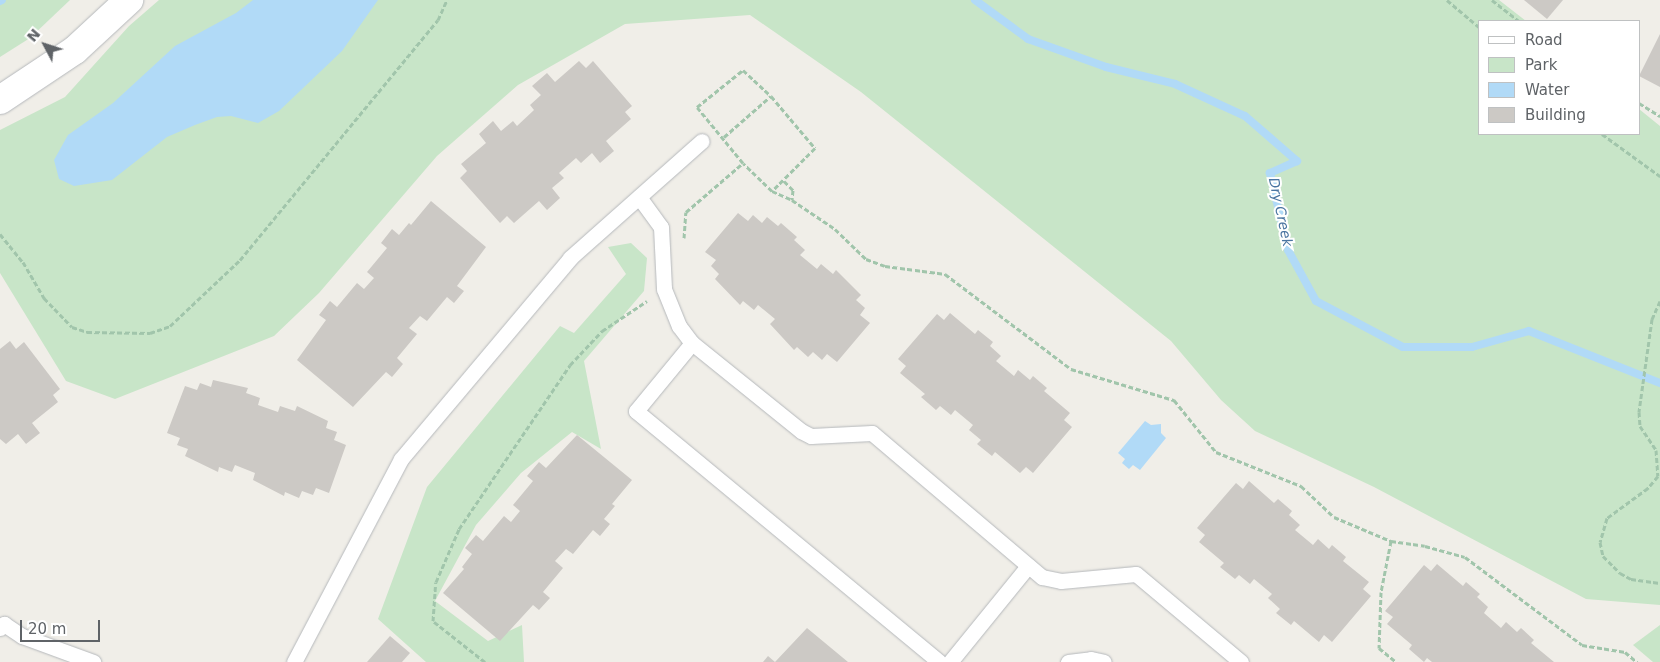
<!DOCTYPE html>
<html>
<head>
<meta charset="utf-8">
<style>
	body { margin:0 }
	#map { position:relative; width:1660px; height:662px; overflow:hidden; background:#f0eee8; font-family:"DejaVu Sans",sans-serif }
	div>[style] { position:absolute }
	.green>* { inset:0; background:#c8e5c8 }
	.water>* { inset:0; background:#b1daf7 }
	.stream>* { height:8px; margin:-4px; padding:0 4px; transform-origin:4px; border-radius:4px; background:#b1daf7 }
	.building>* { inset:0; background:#ccc9c5 }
	.path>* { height:3px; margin-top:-1.5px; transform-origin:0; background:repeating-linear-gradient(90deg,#a1c5ab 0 5px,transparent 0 7.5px) }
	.roads { filter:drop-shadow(0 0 1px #b5b8bb) drop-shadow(0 0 1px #b5b8bb) }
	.service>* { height:15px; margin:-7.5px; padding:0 7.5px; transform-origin:7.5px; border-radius:7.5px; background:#fff }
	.tertiary>* { height:28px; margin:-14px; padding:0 14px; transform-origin:14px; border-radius:14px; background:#fff }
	span { translate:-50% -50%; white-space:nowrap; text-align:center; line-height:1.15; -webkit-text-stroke:4px #fff; paint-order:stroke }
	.water-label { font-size:14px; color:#4b75a1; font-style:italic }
	.legend { position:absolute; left:1478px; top:20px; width:162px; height:115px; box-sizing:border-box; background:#fff; border:1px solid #bfc1c2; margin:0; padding:6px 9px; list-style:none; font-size:15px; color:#5f6367 }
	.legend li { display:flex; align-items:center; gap:10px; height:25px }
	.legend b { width:25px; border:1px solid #bfc1c2 }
	.north { position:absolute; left:20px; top:20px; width:50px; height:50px; -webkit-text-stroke:4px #fff; paint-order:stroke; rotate:310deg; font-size:14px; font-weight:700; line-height:20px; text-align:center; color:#5f6367 }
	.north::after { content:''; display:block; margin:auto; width:18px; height:22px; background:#5f6367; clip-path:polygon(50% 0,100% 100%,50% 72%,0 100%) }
	.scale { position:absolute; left:20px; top:620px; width:80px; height:22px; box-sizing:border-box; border:2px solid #5f6367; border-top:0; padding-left:6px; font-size:15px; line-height:18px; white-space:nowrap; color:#5f6367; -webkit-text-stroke:4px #fff; paint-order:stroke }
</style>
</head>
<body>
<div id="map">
	<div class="green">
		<div style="clip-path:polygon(0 0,70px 0,30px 38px,0 57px)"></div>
		<div style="clip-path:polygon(159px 0,1499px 0,1526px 21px,1479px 21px,1479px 134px,1639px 134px,1639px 109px,1660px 126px,1660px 605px,1586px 599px,1374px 487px,1255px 431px,1221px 400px,1171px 341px,861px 92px,750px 15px,625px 24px,518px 85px,437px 156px,319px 293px,274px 336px,115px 399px,66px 381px,0 273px,0 130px,65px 97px,129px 26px)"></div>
		<div style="clip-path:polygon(631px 243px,647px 258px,644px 291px,584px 361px,601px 449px,572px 432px,521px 473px,476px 525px,435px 601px,488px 641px,522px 625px,524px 662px,426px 662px,378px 619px,427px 487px,560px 326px,574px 333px,626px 274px,608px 247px)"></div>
		<div style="clip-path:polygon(1660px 625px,1660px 662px,1653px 662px,1633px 645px)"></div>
	</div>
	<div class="water">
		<div style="clip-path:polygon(253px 0,378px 0,342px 51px,279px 111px,258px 123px,231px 116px,217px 117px,195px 125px,167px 137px,112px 180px,74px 186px,59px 179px,54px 160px,68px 135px,113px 103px,175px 46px,236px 13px)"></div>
		<div style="clip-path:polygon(1145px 421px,1151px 425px,1161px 424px,1161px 433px,1166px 438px,1140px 470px,1133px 465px,1129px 469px,1122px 463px,1125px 459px,1118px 453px)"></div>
	</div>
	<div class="stream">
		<div style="left:975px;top:0;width:66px;rotate:36.3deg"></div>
		<div style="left:1028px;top:39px;width:83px;rotate:19.7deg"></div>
		<div style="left:1106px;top:67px;width:71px;rotate:13.8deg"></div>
		<div style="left:1175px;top:84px;width:77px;rotate:24.6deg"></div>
		<div style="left:1245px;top:116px;width:69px;rotate:40.9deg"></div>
		<div style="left:1297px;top:161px;width:30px;rotate:156deg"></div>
		<div style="left:1270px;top:173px;width:79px;rotate:76.8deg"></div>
		<div style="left:1288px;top:250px;width:58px;rotate:61.2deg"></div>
		<div style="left:1316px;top:301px;width:98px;rotate:27.9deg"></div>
		<div style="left:1403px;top:347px;width:69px"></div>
		<div style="left:1472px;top:347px;width:59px;rotate:-15.7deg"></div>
		<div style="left:1529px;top:331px;width:141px;rotate:21.7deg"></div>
		<div style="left:0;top:1px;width:2px;rotate:-27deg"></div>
	</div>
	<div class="building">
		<div style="clip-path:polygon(1524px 0,1563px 0,1547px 19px)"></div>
		<div style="clip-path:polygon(1660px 34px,1660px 87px,1639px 76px)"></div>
		<div style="clip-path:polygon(579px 61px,586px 68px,593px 61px,632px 106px,625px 112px,631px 119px,606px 141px,614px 151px,600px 163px,592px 153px,581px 163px,576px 158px,559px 173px,564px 178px,552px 188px,560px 198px,547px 210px,539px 201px,514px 223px,507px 216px,500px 223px,460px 178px,467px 171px,461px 164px,486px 143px,479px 134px,493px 121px,501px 131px,513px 121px,517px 126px,534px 110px,530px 105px,541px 95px,532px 86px,547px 73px,555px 82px)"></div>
		<div style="clip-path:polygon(431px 201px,486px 247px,457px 286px,464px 291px,454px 303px,447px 297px,427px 321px,420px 316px,409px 328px,417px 334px,397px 358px,403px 364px,392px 377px,386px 372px,353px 407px,297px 360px,326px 320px,319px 315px,330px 301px,337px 307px,357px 283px,364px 289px,374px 278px,367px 272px,387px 248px,381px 243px,392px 229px,399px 235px,409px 223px,411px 225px)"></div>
		<div style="clip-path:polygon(738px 213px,748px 221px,753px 215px,762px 223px,767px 217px,778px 226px,781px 223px,797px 237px,794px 240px,805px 250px,800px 255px,817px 269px,821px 264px,833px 274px,836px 270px,861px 295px,856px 300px,865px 308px,860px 315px,870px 323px,837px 362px,827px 354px,822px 360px,813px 352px,808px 357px,797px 347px,794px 350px,770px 324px,775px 319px,758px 305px,754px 310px,743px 301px,740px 305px,715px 279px,719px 274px,711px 266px,716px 260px,705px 252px)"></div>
		<div style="clip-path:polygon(950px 313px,975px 334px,978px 330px,993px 342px,990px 346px,1001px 356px,996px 361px,1014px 376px,1018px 370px,1030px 380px,1033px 376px,1047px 388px,1044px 391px,1070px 413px,1064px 420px,1072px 427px,1033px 473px,1026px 467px,1020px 473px,995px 452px,992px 456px,977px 444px,981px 440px,969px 430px,973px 425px,955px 410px,951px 415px,940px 406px,936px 410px,921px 397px,925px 394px,900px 373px,906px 366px,898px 359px,937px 314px,944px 320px)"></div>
		<div style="clip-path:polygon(10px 341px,16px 349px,24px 342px,60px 389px,53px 395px,58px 402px,32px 423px,40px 433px,26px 444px,18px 434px,6px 444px,0 439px,0 349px)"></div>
		<div style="clip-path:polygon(213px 380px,248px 388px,246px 393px,260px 398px,258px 405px,278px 412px,280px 406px,295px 411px,297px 406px,328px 421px,326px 428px,337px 432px,334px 440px,346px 445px,329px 493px,316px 488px,313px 495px,302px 491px,299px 498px,285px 492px,284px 496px,253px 480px,255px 473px,235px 465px,232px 472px,219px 467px,218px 472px,185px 456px,188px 449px,177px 445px,180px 438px,167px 433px,185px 386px,197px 390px,200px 383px,211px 387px)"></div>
		<div style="clip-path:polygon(577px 435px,632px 480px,612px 504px,615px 506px,604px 519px,610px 524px,600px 536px,593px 530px,573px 554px,566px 549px,555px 561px,563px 568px,543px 592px,550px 598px,539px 610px,533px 605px,500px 641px,443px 593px,464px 569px,462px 567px,472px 554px,465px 548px,476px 535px,483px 541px,504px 516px,511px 522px,520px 511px,513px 505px,533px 481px,527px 476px,539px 462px,546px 468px)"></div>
		<div style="clip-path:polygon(1249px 481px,1274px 503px,1278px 499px,1292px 511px,1289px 515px,1300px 525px,1295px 530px,1313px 545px,1318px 539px,1329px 549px,1332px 545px,1346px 557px,1343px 561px,1369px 582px,1363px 589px,1371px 596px,1332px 642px,1324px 635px,1319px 642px,1294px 621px,1291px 625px,1276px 613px,1280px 609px,1268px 598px,1272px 594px,1254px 579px,1250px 584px,1239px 575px,1235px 579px,1220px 567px,1224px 563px,1199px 542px,1205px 535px,1197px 528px,1236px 483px,1243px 489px)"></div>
		<div style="clip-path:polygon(1437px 564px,1463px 586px,1466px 582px,1480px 594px,1477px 597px,1488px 607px,1484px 613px,1501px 628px,1506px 622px,1517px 632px,1521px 628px,1534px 640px,1531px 643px,1554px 662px,1432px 662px,1427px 658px,1424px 662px,1409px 649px,1412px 645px,1387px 624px,1393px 617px,1385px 611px,1424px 565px,1431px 571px)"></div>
		<div style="clip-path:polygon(807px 628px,848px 662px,763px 662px,768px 656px,775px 662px)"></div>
		<div style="clip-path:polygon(390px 636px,410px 653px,402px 662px,367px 662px)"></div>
	</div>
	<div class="path">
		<div style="left:1447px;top:0;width:42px;rotate:40.2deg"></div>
		<div style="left:1492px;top:0;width:34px;rotate:38deg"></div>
		<div style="left:743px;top:70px;width:38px;rotate:43deg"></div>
		<div style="left:771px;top:96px;width:68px;rotate:49.8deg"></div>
		<div style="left:815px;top:148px;width:61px;rotate:135deg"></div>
		<div style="left:772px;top:191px;width:40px;rotate:-136deg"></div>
		<div style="left:743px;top:163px;width:72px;rotate:-129.4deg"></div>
		<div style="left:697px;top:107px;width:59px;rotate:-38.8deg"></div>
		<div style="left:1639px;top:103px;width:25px;rotate:32deg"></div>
		<div style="left:1602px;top:134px;width:72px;rotate:35.9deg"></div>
		<div style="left:724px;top:137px;width:62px;rotate:-41.1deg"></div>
		<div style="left:784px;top:181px;width:13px;rotate:45deg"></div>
		<div style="left:793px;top:190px;width:10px;rotate:96deg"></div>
		<div style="left:772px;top:191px;width:22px;rotate:24deg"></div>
		<div style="left:792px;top:200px;width:52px;rotate:34deg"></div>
		<div style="left:835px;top:229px;width:43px;rotate:44.1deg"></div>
		<div style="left:866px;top:259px;width:20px;rotate:20deg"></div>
		<div style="left:885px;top:266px;width:61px;rotate:7.6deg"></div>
		<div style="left:945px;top:274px;width:158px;rotate:37deg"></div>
		<div style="left:1071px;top:369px;width:108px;rotate:16.8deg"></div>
		<div style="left:1174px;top:400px;width:67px;rotate:51.1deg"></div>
		<div style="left:1216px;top:452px;width:92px;rotate:21.8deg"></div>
		<div style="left:1301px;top:486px;width:45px;rotate:43.2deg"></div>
		<div style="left:1334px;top:517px;width:62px;rotate:22.8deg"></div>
		<div style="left:1391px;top:541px;width:34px;rotate:8deg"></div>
		<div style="left:1425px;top:546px;width:41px;rotate:15.4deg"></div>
		<div style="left:1465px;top:557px;width:146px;rotate:36.9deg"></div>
		<div style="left:1582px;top:645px;width:44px;rotate:9.2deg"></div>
		<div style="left:1625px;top:652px;width:16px;rotate:40deg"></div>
		<div style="left:0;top:234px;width:36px;rotate:51deg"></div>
		<div style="left:23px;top:262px;width:42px;rotate:59.7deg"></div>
		<div style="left:44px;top:298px;width:40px;rotate:46deg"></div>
		<div style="left:72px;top:327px;width:16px;rotate:18deg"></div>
		<div style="left:87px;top:332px;width:63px;rotate:0.9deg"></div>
		<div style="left:150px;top:333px;width:21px;rotate:-19deg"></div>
		<div style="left:170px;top:326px;width:96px;rotate:-43.3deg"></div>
		<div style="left:240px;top:260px;width:311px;rotate:-50.5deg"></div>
		<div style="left:438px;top:20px;width:22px;rotate:-66deg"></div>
		<div style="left:684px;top:238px;width:26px;rotate:-86deg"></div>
		<div style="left:686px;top:212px;width:75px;rotate:-40.7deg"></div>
		<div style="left:1660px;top:301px;width:20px;rotate:114deg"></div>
		<div style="left:1652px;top:319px;width:94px;rotate:98deg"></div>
		<div style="left:1639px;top:412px;width:14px;rotate:86deg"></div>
		<div style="left:1640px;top:426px;width:29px;rotate:56deg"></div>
		<div style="left:1656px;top:450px;width:26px;rotate:86deg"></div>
		<div style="left:1658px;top:476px;width:16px;rotate:130deg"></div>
		<div style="left:1648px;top:488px;width:51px;rotate:143.8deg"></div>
		<div style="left:1607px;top:518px;width:25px;rotate:106deg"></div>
		<div style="left:1600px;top:542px;width:14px;rotate:78deg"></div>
		<div style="left:1603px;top:556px;width:24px;rotate:45deg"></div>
		<div style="left:1620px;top:573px;width:13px;rotate:29deg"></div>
		<div style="left:1631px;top:579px;width:29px;rotate:8deg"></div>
		<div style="left:1391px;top:541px;width:52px;rotate:101.1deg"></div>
		<div style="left:1381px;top:592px;width:56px;rotate:92deg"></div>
		<div style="left:1379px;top:648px;width:22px;rotate:39deg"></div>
		<div style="left:485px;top:662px;width:66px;rotate:-141.7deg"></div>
		<div style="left:433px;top:621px;width:39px;rotate:-86deg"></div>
		<div style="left:436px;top:582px;width:58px;rotate:-66.5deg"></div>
		<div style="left:459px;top:529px;width:198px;rotate:-55.9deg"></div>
		<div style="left:570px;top:365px;width:47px;rotate:-46.7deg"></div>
		<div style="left:602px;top:331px;width:54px;rotate:-33.7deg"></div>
	</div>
	<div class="roads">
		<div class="service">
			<div style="left:639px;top:197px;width:37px;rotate:54deg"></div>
			<div style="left:661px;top:227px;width:62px;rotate:87.2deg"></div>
			<div style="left:664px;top:289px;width:40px;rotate:68deg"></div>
			<div style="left:679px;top:326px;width:21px;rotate:53deg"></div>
			<div style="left:692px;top:343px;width:140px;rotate:38.9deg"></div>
			<div style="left:801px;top:431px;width:11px;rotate:27deg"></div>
			<div style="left:811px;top:436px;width:61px;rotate:-2.8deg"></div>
			<div style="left:872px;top:433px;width:223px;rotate:40.3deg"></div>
			<div style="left:1042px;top:577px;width:19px;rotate:12deg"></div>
			<div style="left:1061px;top:581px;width:75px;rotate:-5.3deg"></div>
			<div style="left:1136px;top:574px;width:137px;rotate:40deg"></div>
			<div style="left:692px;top:343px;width:88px;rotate:129.5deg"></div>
			<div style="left:636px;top:411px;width:393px;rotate:39.6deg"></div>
			<div style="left:0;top:628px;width:6px;rotate:-45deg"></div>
			<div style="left:4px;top:624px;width:22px;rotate:34deg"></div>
			<div style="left:22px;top:636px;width:76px;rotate:20.1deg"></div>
			<div style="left:294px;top:662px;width:229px;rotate:-62.2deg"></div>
			<div style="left:401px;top:459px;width:263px;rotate:-49.9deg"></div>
			<div style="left:570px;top:258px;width:176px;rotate:-41.6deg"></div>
			<div style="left:950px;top:662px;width:124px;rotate:-50.9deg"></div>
			<div style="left:1068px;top:662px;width:23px;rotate:-7deg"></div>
			<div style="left:1091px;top:659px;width:13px;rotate:13deg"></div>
		</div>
		<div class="tertiary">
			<div style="left:0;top:100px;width:90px;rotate:-33.7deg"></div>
			<div style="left:75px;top:50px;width:74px;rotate:-42.8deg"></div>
		</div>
	</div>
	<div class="water-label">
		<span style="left:1281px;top:212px;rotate:78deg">Dry Creek</span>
	</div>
	<ul class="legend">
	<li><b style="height:6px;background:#fff"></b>Road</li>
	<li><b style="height:14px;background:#c8e5c8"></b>Park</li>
	<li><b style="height:14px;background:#b1daf7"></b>Water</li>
	<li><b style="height:14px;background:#ccc9c5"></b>Building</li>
	</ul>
	<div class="north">N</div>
	<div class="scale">20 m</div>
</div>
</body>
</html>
